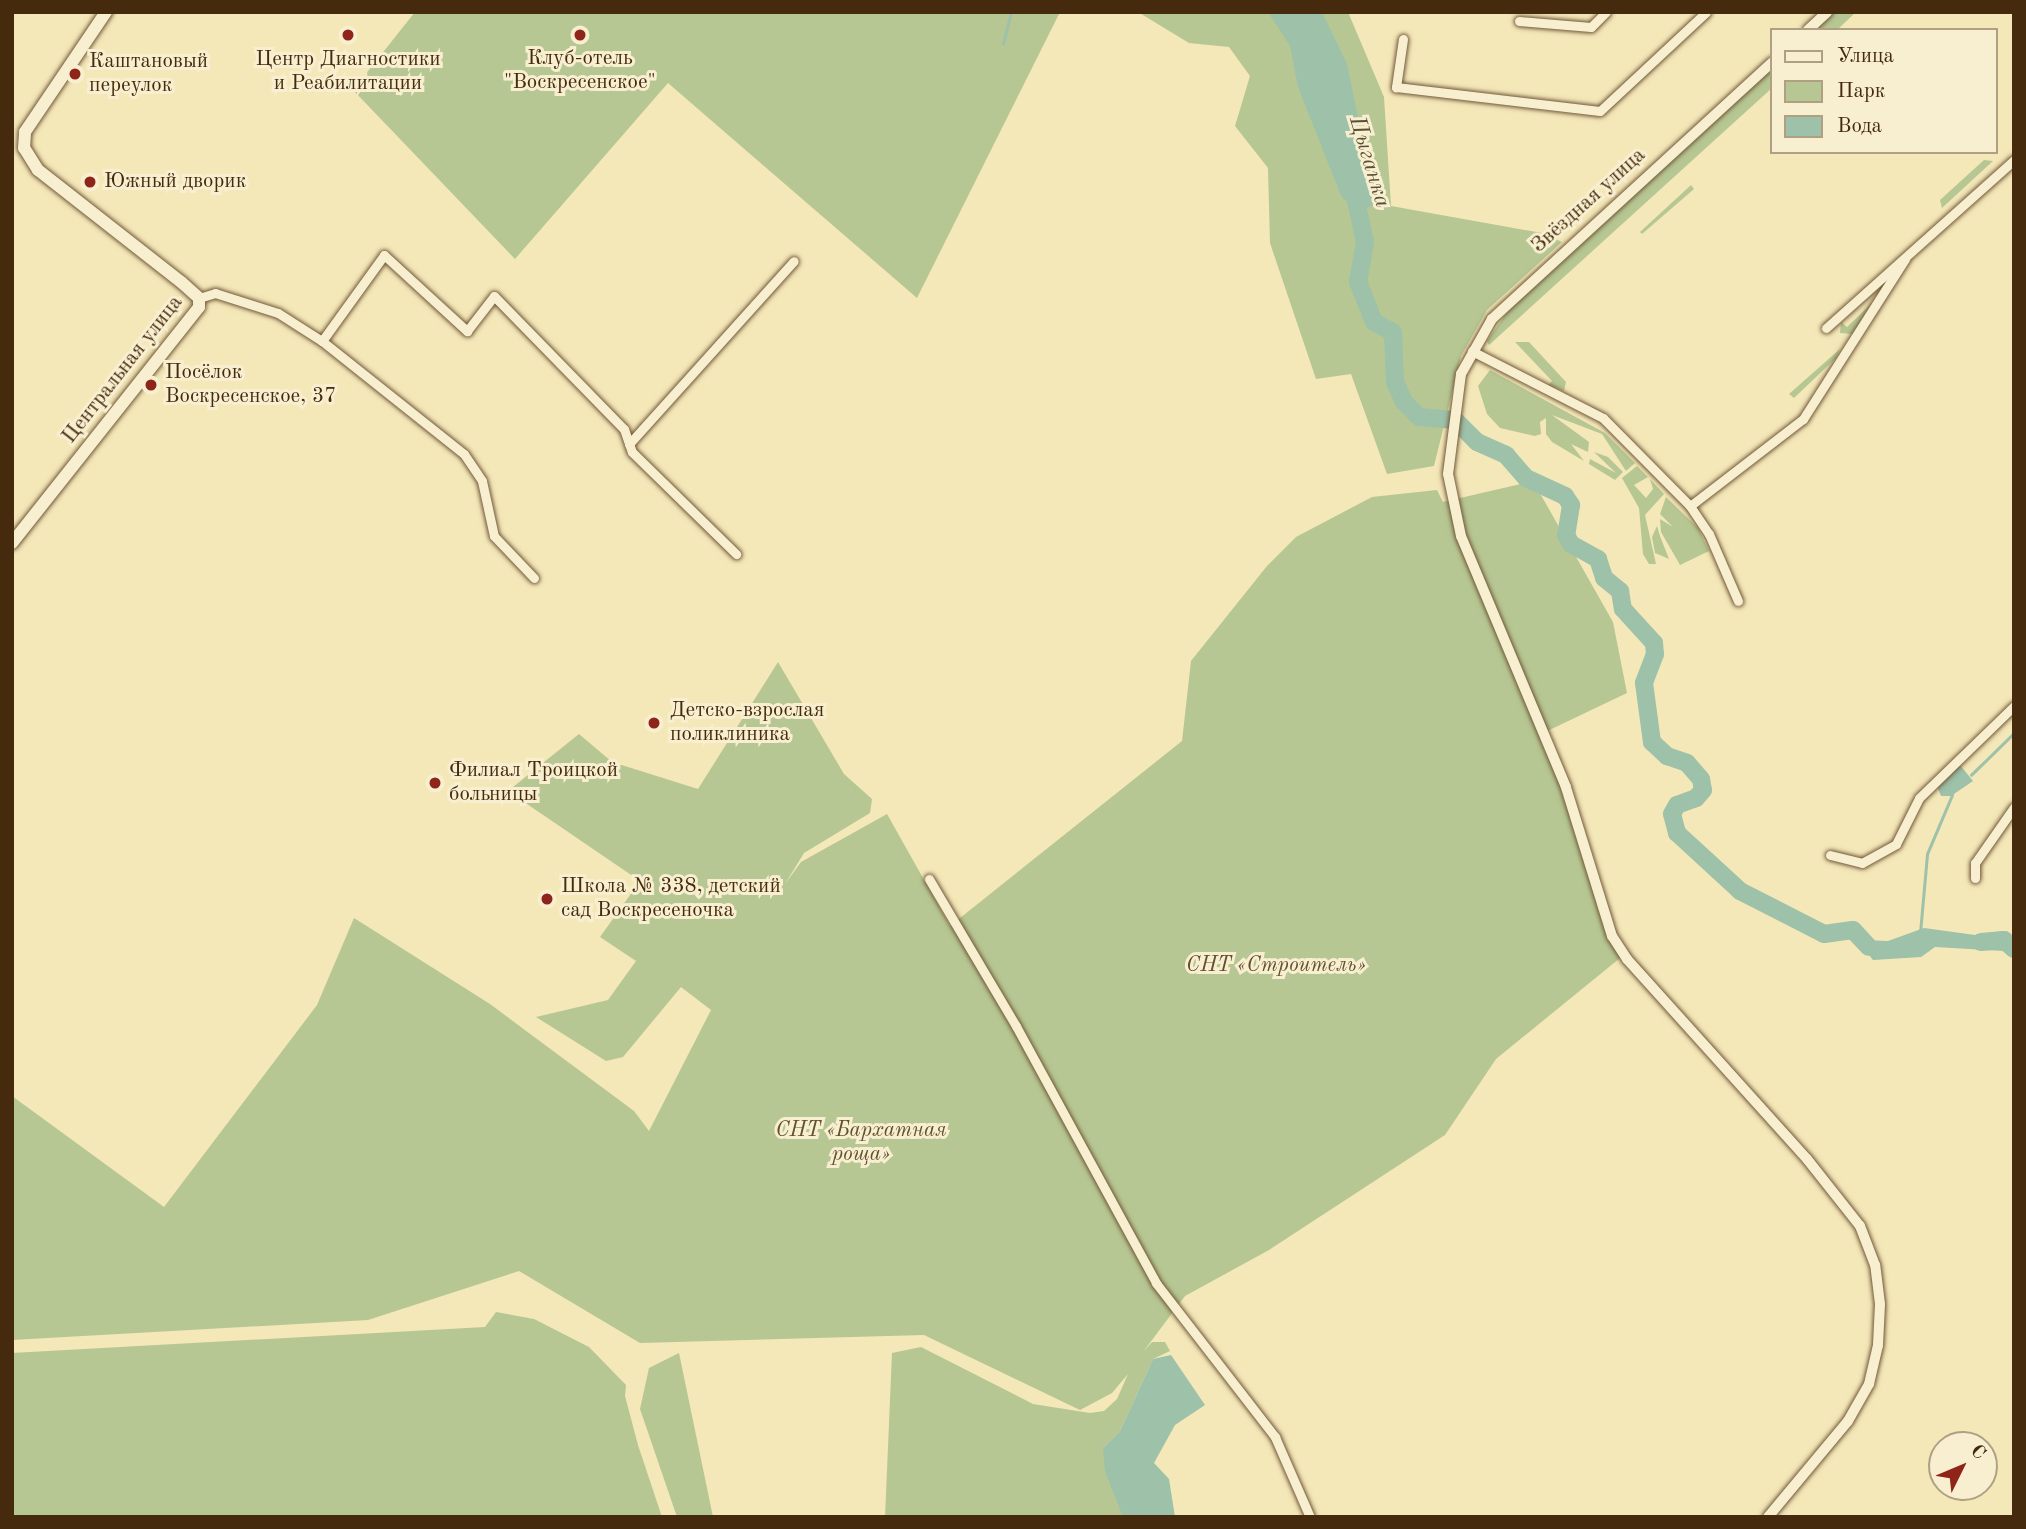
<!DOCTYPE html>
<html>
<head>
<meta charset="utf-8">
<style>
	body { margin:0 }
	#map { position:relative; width:2026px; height:1529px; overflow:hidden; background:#f4e7b8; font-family:"Old Standard TT",serif }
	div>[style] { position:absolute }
	.green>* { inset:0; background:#b6c793 }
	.water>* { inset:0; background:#9dc1a9 }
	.stream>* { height:2.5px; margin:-1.25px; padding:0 1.25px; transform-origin:1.25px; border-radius:1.25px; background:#9dc1a9 }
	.river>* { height:18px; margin:-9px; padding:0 9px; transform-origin:9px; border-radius:9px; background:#9dc1a9 }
	.roads { filter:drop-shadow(0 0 2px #715938) drop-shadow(0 0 2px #715938) }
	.minor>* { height:9px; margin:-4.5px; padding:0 4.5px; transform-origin:4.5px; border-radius:4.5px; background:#f8efd1 }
	.tertiary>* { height:10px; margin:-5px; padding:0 5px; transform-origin:5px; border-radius:5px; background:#f8efd1 }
	.secondary>* { height:12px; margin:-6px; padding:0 6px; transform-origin:6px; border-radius:6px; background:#f8efd1 }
	.dots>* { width:19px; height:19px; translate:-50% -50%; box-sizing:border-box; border:4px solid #f8efd1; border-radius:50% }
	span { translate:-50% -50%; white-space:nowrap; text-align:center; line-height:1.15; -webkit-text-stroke:6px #f8efd1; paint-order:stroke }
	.poi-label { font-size:21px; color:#452a0d }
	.left { translate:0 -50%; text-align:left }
	.street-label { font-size:21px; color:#452a0d }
	.park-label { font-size:21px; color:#61512e; font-style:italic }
	.water-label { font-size:23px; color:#5b5034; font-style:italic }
	.frame { position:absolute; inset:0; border:14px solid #452a0d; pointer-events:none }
	.legend { position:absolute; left:1770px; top:28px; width:228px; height:126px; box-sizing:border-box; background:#f8efd1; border:2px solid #b0a083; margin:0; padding:9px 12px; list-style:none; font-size:21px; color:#452a0d }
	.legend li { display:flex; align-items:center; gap:14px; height:35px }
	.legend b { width:35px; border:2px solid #b0a083 }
	.north { position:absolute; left:1928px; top:1431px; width:70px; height:70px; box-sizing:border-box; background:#f8efd1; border:2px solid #b0a083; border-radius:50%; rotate:47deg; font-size:19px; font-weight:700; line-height:28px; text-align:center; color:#452a0d }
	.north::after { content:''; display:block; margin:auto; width:24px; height:32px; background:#8f2418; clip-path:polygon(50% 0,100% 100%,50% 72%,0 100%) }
</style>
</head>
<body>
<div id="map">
	<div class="green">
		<div style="clip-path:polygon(415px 12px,1060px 12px,917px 298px,668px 83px,515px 259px,353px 90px)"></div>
		<div style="clip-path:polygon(1138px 12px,1348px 12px,1384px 97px,1391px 206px,1542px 233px,1562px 242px,1487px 310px,1461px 356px,1434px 466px,1387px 474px,1351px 374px,1316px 379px,1270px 243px,1268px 168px,1235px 126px,1250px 76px,1229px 47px,1189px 43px)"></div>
		<div style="clip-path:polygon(1834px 12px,1856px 12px,1837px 30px,1815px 30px)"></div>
		<div style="clip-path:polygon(1772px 69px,1772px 88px,1489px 345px,1487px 341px,1508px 311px)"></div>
		<div style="clip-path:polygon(1984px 160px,1993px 161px,1942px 208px,1940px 200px)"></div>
		<div style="clip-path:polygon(1691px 185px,1694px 189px,1642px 234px,1640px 232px)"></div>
		<div style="clip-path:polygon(1872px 303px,1852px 334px,1840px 333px,1841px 322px,1847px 327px)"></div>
		<div style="clip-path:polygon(1515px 342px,1529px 342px,1566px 382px,1564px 391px,1548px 385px,1552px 381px)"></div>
		<div style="clip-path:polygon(1840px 349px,1836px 358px,1794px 398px,1789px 394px)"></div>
		<div style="clip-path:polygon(1490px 370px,1605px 433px,1635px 463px,1626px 471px,1602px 434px,1552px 415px,1589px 442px,1588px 452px,1571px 444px,1584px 461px,1552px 442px,1546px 434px,1546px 418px,1540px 422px,1541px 434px,1535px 436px,1500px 428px,1487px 414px,1478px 386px)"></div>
		<div style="clip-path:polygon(1594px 452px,1608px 457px,1623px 472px,1615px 480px,1589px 464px,1590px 459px,1616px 473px)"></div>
		<div style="clip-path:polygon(1637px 466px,1648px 477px,1634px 485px,1646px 498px,1653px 489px,1650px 479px,1664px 494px,1645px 515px,1656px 564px,1649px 564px,1643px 554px,1639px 508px,1622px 478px)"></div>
		<div style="clip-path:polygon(1533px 481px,1613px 622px,1627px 693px,1541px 734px,1625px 954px,1496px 1059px,1445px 1135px,1269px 1250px,1185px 1296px,1143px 1352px,1152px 1342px,1165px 1342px,1170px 1351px,1153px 1359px,1120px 1431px,1103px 1448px,1123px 1517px,885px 1517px,892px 1353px,921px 1347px,1033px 1404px,1090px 1413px,1104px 1411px,1117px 1399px,1128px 1374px,1112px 1393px,1080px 1410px,924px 1335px,640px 1343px,519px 1271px,368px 1320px,12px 1340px,12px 1096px,164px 1207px,317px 1005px,354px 918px,490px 1004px,634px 1111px,649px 1131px,711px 1010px,681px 987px,623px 1057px,606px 1061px,536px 1017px,608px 1000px,636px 961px,600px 937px,640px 881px,508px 791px,579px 734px,612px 762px,698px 789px,778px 662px,844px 774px,872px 799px,870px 813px,804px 853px,785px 884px,801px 862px,887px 814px,950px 926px,1182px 741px,1191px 661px,1267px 566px,1296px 537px,1372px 497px,1437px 490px,1443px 502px)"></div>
		<div style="clip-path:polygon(1666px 497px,1698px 528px,1709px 551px,1680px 565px,1661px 532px,1660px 519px,1673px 527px,1660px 514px)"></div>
		<div style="clip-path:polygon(1657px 526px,1660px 536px,1669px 559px,1655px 553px,1652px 537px)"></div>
		<div style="clip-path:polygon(496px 1312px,534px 1319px,589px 1347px,626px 1385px,625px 1396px,638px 1445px,662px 1517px,12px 1517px,12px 1353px,485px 1327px)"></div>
		<div style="clip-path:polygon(679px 1353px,713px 1517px,677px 1517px,640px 1409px,649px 1368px)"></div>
	</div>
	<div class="water">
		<div style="clip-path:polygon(1268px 12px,1322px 12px,1347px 64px,1376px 204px,1361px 210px,1342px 198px,1298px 87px,1290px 46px)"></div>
		<div style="clip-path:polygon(1960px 765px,1973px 781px,1951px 796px,1941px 796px,1937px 786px)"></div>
		<div style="clip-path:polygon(1924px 928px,1975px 935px,2003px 931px,2004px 951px,1935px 947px,1921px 957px,1873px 960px,1853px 934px,1857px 930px,1863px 940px,1888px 941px)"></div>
		<div style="clip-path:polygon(1171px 1355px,1205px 1405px,1175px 1425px,1154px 1463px,1169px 1479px,1175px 1517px,1123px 1517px,1105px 1471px,1103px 1448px,1120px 1431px,1153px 1359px)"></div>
	</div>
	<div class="stream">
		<div style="left:1003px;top:44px;width:33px;rotate:-76deg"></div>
		<div style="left:1971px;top:775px;width:60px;rotate:-44.3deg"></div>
		<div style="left:1920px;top:933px;width:79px;rotate:-84.9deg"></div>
		<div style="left:1927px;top:854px;width:64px;rotate:-67deg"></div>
	</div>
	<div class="river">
		<div style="left:1353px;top:187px;width:56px;rotate:77.7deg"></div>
		<div style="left:1365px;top:242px;width:41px;rotate:99.9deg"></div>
		<div style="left:1358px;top:282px;width:43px;rotate:68.2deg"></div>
		<div style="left:1374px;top:322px;width:21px;rotate:28deg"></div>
		<div style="left:1393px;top:332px;width:50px;rotate:87.7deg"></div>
		<div style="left:1395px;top:382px;width:22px;rotate:66deg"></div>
		<div style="left:1404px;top:402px;width:21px;rotate:45deg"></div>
		<div style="left:1419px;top:417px;width:36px;rotate:5deg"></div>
		<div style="left:1455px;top:420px;width:31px;rotate:45deg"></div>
		<div style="left:1477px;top:442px;width:32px;rotate:24deg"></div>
		<div style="left:1506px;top:455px;width:30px;rotate:49deg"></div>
		<div style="left:1526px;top:478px;width:43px;rotate:24.8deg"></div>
		<div style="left:1565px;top:496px;width:11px;rotate:56deg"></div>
		<div style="left:1571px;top:505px;width:30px;rotate:99deg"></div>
		<div style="left:1566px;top:535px;width:10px;rotate:61deg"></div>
		<div style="left:1571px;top:544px;width:31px;rotate:29deg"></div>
		<div style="left:1598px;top:559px;width:20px;rotate:72deg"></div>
		<div style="left:1604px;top:578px;width:21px;rotate:39deg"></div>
		<div style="left:1620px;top:591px;width:18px;rotate:81deg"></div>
		<div style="left:1623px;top:609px;width:46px;rotate:47.6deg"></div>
		<div style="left:1654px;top:643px;width:11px;rotate:85deg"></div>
		<div style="left:1655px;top:654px;width:31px;rotate:111deg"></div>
		<div style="left:1644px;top:683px;width:60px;rotate:82.3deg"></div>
		<div style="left:1652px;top:742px;width:21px;rotate:43deg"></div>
		<div style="left:1667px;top:756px;width:21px;rotate:19deg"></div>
		<div style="left:1687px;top:763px;width:21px;rotate:49deg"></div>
		<div style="left:1701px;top:779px;width:11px;rotate:80deg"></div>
		<div style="left:1703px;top:790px;width:11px;rotate:131deg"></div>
		<div style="left:1696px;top:798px;width:20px;rotate:160deg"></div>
		<div style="left:1677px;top:805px;width:10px;rotate:119deg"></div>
		<div style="left:1672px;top:814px;width:20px;rotate:75deg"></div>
		<div style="left:1677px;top:833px;width:86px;rotate:42.6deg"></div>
		<div style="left:1740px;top:891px;width:94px;rotate:27.1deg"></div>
		<div style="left:1824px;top:934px;width:29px;rotate:-8deg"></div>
		<div style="left:1853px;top:930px;width:23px;rotate:47deg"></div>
		<div style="left:1981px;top:942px;width:23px;rotate:-5deg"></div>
		<div style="left:2004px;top:940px;width:13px;rotate:42deg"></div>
	</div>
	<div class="roads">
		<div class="minor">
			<div style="left:1519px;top:21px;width:72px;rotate:4.8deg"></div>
			<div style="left:1591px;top:27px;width:21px;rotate:-45deg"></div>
			<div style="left:1403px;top:39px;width:49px;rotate:98.3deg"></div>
			<div style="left:1396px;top:87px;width:205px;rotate:6.7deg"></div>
			<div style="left:1600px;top:111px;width:145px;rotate:-43deg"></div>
			<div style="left:199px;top:298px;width:17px;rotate:-17deg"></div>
			<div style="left:215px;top:293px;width:66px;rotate:17.6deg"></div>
			<div style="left:278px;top:313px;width:52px;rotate:32.5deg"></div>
			<div style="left:322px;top:341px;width:181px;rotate:38.5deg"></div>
			<div style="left:464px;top:454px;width:32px;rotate:56deg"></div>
			<div style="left:482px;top:481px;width:56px;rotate:77.7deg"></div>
			<div style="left:494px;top:536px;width:58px;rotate:46.4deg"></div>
			<div style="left:1826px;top:328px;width:252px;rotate:-41.8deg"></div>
			<div style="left:322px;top:341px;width:106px;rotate:-54.2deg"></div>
			<div style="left:384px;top:255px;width:113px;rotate:42.5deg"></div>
			<div style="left:467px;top:331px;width:44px;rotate:-52.4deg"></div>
			<div style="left:494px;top:296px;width:186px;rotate:45.7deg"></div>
			<div style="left:624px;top:429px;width:24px;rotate:71deg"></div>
			<div style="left:632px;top:452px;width:146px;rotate:44.4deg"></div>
			<div style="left:1472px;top:351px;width:147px;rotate:27.1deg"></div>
			<div style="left:1603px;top:418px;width:124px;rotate:45.3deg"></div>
			<div style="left:1690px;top:506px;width:143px;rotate:-37.6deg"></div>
			<div style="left:1803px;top:419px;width:190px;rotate:-57.5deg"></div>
			<div style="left:629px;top:444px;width:246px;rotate:-48deg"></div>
			<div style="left:1690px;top:506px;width:34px;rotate:56deg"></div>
			<div style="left:1709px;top:534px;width:73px;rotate:66.6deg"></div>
			<div style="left:1830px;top:855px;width:33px;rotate:14deg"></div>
			<div style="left:1862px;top:863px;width:39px;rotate:-29deg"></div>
			<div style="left:1896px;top:844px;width:51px;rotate:-63.4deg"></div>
			<div style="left:1919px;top:798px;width:132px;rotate:-44.1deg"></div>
			<div style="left:1975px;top:878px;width:15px;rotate:-90deg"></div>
			<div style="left:1975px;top:863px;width:68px;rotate:-55.1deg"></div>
			<div style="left:929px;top:879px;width:171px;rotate:59.4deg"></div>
			<div style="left:1016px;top:1026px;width:293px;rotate:61.4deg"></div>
			<div style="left:1156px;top:1283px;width:195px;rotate:52.3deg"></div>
			<div style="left:1275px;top:1437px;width:87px;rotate:66.4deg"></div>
		</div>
		<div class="tertiary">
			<div style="left:1808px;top:30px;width:26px;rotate:-43deg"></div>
			<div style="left:1768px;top:1517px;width:125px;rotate:-50.2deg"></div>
			<div style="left:1848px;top:1421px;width:43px;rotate:-60.4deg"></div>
			<div style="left:1869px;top:1384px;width:40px;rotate:-77deg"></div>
			<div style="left:1878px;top:1345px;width:41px;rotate:-87.2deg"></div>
			<div style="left:1880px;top:1304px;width:39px;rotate:-97deg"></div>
			<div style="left:1875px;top:1265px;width:42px;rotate:-111deg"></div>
			<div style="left:1860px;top:1226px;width:85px;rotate:-128.3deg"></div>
			<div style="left:1807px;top:1159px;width:269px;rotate:-132deg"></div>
			<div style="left:1627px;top:959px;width:27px;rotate:-123deg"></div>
			<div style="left:1612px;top:936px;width:156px;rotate:-107.2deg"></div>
			<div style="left:1566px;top:787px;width:272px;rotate:-112.7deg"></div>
			<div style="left:1461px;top:536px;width:63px;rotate:-101.8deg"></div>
			<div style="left:1448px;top:474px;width:101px;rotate:-82.6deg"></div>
			<div style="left:1461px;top:374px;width:63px;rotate:-60.6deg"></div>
			<div style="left:1492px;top:319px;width:380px;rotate:-42.5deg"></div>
		</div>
		<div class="secondary">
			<div style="left:12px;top:543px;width:301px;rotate:-51.6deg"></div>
			<div style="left:199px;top:307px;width:9px;rotate:-90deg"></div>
			<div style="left:199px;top:298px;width:24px;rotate:-138deg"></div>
			<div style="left:181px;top:282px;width:182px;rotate:-141.9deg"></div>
			<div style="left:38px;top:170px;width:26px;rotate:-122deg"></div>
			<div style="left:24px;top:148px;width:16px;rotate:-86deg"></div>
			<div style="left:25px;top:132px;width:145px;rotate:-56deg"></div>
		</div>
	</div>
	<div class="dots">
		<div style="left:348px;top:35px;background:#8f2418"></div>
		<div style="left:580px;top:35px;background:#8f2418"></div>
		<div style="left:75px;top:74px;background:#8f2418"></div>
		<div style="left:90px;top:182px;background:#8f2418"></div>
		<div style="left:151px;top:385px;background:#8f2418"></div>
		<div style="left:654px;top:723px;background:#8f2418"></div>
		<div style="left:435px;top:783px;background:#8f2418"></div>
		<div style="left:547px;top:899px;background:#8f2418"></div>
	</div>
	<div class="poi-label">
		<span style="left:580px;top:71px">Клуб-отель<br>"Воскресенское"</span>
		<span style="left:348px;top:72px">Центр Диагностики<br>и Реабилитации</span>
		<span class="left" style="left:89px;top:74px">Каштановый<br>переулок</span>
		<span class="left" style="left:104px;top:182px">Южный дворик</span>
		<span class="left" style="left:165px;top:385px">Посёлок<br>Воскресенское, 37</span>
		<span class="left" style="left:670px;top:723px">Детско-взрослая<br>поликлиника</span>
		<span class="left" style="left:449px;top:783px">Филиал Троицкой<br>больницы</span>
		<span class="left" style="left:561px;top:899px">Школа № 338, детский<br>сад Воскресеночка</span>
	</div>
	<div class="street-label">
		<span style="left:1589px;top:201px;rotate:-42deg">Звёздная улица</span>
		<span style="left:123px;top:370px;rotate:-52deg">Центральная улица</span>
	</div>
	<div class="park-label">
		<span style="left:1276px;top:966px">СНТ «Строитель»</span>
		<span style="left:861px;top:1143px">СНТ «Бархатная<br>роща»</span>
	</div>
	<div class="water-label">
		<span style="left:1369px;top:162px;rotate:73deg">Цыганка</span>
	</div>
	<div class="frame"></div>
	<ul class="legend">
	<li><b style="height:9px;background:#f8efd1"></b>Улица</li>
	<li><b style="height:19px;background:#b6c793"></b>Парк</li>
	<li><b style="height:19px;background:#9dc1a9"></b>Вода</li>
	</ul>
	<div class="north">С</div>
</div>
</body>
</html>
